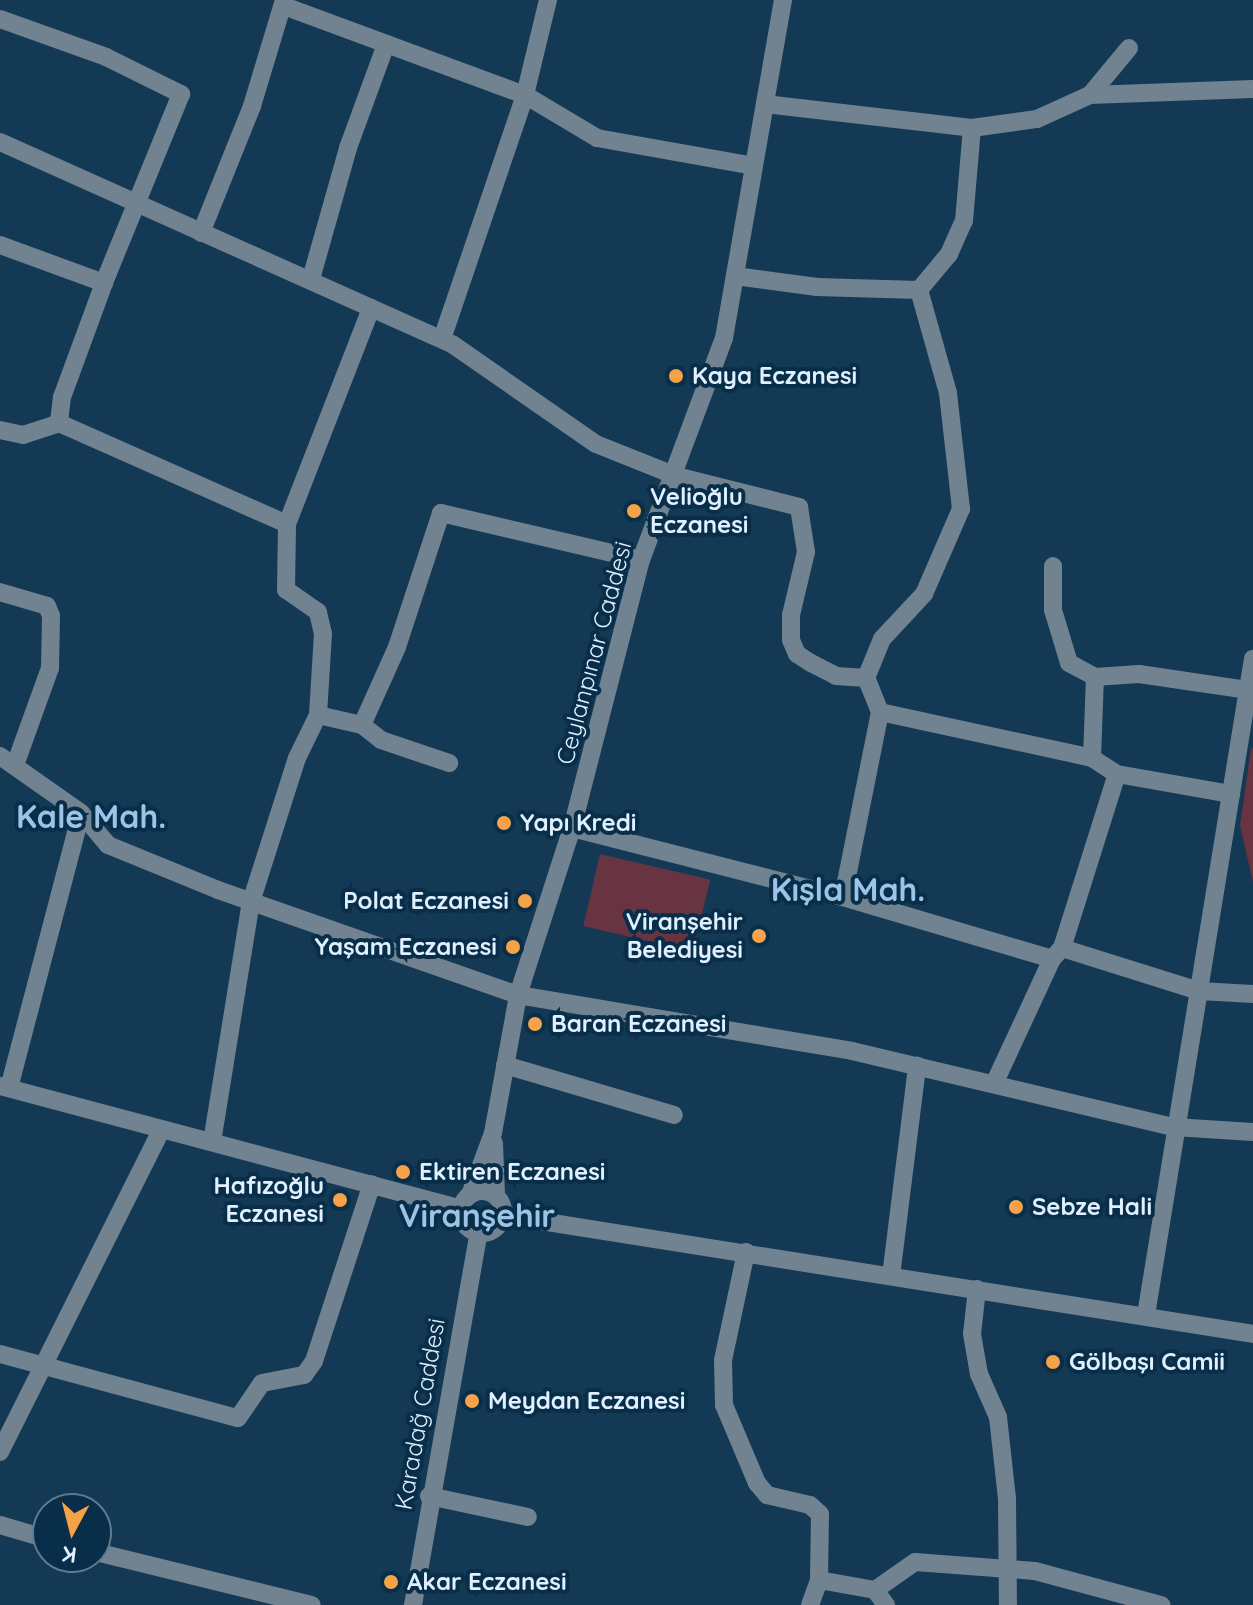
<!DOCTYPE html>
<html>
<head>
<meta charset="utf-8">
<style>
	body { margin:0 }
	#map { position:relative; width:1253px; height:1605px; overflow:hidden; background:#143954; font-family:Quicksand,sans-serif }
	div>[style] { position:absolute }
	.green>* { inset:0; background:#683442; transform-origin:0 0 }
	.minor>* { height:18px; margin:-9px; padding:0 9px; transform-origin:9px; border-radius:9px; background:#718290 }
	.minor>.ring { margin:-9px; padding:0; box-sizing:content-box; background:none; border:18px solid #718290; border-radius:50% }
	.dots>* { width:22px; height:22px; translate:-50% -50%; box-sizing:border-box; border:4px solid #082e49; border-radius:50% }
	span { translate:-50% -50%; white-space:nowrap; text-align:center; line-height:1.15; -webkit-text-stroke:8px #082e49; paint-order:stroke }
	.poi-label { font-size:24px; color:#e0f0fe; font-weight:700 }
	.left { translate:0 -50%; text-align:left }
	.right { translate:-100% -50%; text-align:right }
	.street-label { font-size:24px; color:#e0f0fe }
	.district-label { font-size:32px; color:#9dc4e6; font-weight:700 }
	.north { position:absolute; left:32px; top:1493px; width:80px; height:80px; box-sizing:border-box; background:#082e49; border:2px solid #5e7c91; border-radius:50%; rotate:187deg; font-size:22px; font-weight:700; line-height:32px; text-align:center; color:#e0f0fe }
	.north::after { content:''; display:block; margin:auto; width:28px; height:36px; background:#f6a248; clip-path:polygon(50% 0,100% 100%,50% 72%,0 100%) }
</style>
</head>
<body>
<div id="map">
	<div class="green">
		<div style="clip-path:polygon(1251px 748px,1253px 748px,1253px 882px,1240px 826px)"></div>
		<div style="left:600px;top:854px;width:113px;height:74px;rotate:13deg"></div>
	</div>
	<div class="minor">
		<div style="left:284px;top:6px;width:257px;rotate:20.3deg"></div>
		<div style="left:525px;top:95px;width:84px;rotate:30.8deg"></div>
		<div style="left:597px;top:138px;width:159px;rotate:10.1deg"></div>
		<div style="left:0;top:19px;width:113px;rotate:19.7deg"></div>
		<div style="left:106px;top:57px;width:84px;rotate:26.3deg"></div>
		<div style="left:181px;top:94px;width:204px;rotate:112.2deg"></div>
		<div style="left:104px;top:283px;width:121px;rotate:110.2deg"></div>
		<div style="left:62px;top:397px;width:26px;rotate:97deg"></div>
		<div style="left:1090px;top:95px;width:163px;rotate:-2.1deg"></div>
		<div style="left:765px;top:104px;width:208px;rotate:6.6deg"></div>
		<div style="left:972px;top:128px;width:66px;rotate:-7.9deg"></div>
		<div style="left:1037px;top:119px;width:58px;rotate:-24.4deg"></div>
		<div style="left:1090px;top:95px;width:61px;rotate:-50.3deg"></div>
		<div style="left:0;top:142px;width:495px;rotate:24.1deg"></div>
		<div style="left:452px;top:344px;width:175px;rotate:34.8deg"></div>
		<div style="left:596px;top:444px;width:86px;rotate:21.8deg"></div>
		<div style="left:676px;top:476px;width:127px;rotate:14.1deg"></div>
		<div style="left:799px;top:507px;width:46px;rotate:81.2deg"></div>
		<div style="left:806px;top:552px;width:65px;rotate:103.4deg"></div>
		<div style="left:791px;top:615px;width:25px;rotate:90deg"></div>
		<div style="left:791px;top:640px;width:15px;rotate:67deg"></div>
		<div style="left:797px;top:654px;width:17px;rotate:33deg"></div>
		<div style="left:811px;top:663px;width:28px;rotate:27deg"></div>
		<div style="left:836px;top:676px;width:30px;rotate:4deg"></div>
		<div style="left:201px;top:233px;width:137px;rotate:-68.1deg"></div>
		<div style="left:252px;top:106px;width:111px;rotate:-73.2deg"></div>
		<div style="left:0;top:245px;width:111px;rotate:20.1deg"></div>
		<div style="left:735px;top:276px;width:83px;rotate:7.6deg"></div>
		<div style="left:817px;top:287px;width:102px;rotate:1.7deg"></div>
		<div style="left:311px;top:279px;width:136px;rotate:-74.2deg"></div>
		<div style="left:348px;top:148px;width:111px;rotate:-69.9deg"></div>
		<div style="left:919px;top:290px;width:47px;rotate:-50.2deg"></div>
		<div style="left:949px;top:254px;width:36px;rotate:-66deg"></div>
		<div style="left:964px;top:221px;width:93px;rotate:-85.1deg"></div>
		<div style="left:442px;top:339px;width:258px;rotate:-71.2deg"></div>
		<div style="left:525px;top:95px;width:98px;rotate:-76.4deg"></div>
		<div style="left:0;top:430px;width:24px;rotate:12deg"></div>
		<div style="left:23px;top:435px;width:38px;rotate:-18deg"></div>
		<div style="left:59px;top:423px;width:249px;rotate:23.9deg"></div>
		<div style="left:1053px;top:566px;width:44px;rotate:90deg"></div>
		<div style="left:1053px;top:610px;width:55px;rotate:73.2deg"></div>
		<div style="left:1069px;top:663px;width:30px;rotate:28deg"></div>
		<div style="left:1095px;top:677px;width:44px;rotate:-3.9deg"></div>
		<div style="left:1139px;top:674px;width:109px;rotate:8.4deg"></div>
		<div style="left:0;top:592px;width:49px;rotate:16.6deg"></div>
		<div style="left:47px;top:606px;width:11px;rotate:68deg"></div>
		<div style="left:51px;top:616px;width:52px;rotate:91.1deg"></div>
		<div style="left:50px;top:668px;width:103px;rotate:109.8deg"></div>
		<div style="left:880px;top:712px;width:217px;rotate:12.2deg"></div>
		<div style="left:1092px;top:758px;width:30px;rotate:33deg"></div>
		<div style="left:1117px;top:774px;width:116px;rotate:10deg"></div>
		<div style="left:318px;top:715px;width:45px;rotate:12.8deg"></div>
		<div style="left:362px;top:725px;width:24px;rotate:38deg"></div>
		<div style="left:381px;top:740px;width:72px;rotate:18.7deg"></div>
		<div style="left:362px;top:725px;width:85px;rotate:-65.8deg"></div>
		<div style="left:397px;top:647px;width:141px;rotate:-71.8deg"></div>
		<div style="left:441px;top:513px;width:205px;rotate:13.2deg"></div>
		<div style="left:0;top:756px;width:99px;rotate:35.1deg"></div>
		<div style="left:81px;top:813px;width:42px;rotate:49.8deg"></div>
		<div style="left:108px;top:845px;width:119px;rotate:22.2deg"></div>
		<div style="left:218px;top:890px;width:318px;rotate:19.3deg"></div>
		<div style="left:518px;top:995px;width:339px;rotate:9.5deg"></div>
		<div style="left:852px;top:1051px;width:331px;rotate:13.3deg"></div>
		<div style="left:1174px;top:1127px;width:79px;rotate:3.6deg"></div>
		<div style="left:1092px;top:758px;width:81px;rotate:-87.9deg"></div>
		<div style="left:572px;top:828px;width:280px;rotate:14.3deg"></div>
		<div style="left:843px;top:897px;width:218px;rotate:16.5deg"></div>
		<div style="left:843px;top:897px;width:189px;rotate:-78.7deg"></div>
		<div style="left:880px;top:712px;width:37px;rotate:-112deg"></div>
		<div style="left:866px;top:678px;width:42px;rotate:-67.7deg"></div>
		<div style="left:882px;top:639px;width:62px;rotate:-47deg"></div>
		<div style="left:924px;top:594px;width:93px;rotate:-66.5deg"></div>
		<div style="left:961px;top:509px;width:117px;rotate:-96.4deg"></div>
		<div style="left:948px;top:393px;width:107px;rotate:-105.7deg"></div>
		<div style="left:1062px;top:948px;width:144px;rotate:17.4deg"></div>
		<div style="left:1199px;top:991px;width:54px;rotate:3.2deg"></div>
		<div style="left:505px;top:1065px;width:176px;rotate:16.5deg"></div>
		<div style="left:994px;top:1084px;width:138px;rotate:-65.1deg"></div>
		<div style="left:1052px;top:959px;width:15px;rotate:-48deg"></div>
		<div style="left:1062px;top:948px;width:182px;rotate:-72.5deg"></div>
		<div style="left:0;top:1086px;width:478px;rotate:14.9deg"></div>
		<div style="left:9px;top:1088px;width:284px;rotate:-75.3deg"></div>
		<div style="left:212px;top:1142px;width:243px;rotate:-80.8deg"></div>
		<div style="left:251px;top:902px;width:151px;rotate:-72.3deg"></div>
		<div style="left:297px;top:758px;width:48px;rotate:-64deg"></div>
		<div style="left:318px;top:715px;width:81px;rotate:-86.5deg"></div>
		<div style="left:323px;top:634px;width:23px;rotate:-103deg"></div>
		<div style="left:318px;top:612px;width:39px;rotate:-145deg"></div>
		<div style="left:286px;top:590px;width:66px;rotate:-89.1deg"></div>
		<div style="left:287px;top:524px;width:232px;rotate:-68.7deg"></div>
		<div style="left:494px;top:1143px;width:53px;rotate:87.8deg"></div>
		<div class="ring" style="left:461px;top:1191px;width:24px;height:24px"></div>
		<div style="left:470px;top:1195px;width:66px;rotate:-69.6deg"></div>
		<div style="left:493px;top:1133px;width:140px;rotate:-79.7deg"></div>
		<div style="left:518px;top:995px;width:176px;rotate:-72.1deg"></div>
		<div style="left:572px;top:828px;width:277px;rotate:-75.6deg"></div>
		<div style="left:641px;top:560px;width:237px;rotate:-69.5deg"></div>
		<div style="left:724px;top:338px;width:343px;rotate:-80.1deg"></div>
		<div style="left:502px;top:1215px;width:760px;rotate:9deg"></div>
		<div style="left:746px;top:1252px;width:110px;rotate:102deg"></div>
		<div style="left:723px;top:1360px;width:45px;rotate:88.7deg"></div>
		<div style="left:724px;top:1405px;width:85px;rotate:67.1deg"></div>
		<div style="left:757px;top:1483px;width:16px;rotate:50deg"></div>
		<div style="left:767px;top:1495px;width:44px;rotate:13.1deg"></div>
		<div style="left:810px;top:1505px;width:13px;rotate:42deg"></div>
		<div style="left:820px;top:1514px;width:66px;rotate:90.9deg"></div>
		<div style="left:891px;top:1276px;width:212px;rotate:-82.9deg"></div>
		<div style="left:977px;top:1289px;width:45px;rotate:96.3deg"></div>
		<div style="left:972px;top:1334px;width:41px;rotate:80.1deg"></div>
		<div style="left:979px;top:1374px;width:47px;rotate:66.2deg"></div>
		<div style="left:998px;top:1417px;width:81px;rotate:83.7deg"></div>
		<div style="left:1007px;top:1498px;width:107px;rotate:89.5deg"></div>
		<div style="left:1146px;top:1315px;width:665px;rotate:-80.74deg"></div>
		<div style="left:0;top:1354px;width:246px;rotate:15.1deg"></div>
		<div style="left:238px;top:1418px;width:42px;rotate:-55.6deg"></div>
		<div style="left:262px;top:1383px;width:43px;rotate:-10.8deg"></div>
		<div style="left:304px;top:1375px;width:17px;rotate:-54deg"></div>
		<div style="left:314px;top:1361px;width:186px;rotate:-71.9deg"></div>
		<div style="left:0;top:1452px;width:361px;rotate:-63.4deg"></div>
		<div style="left:429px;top:1496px;width:101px;rotate:12deg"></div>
		<div style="left:0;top:1525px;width:50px;rotate:16.3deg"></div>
		<div style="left:96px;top:1552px;width:222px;rotate:13.8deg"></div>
		<div style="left:875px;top:1590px;width:49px;rotate:-35deg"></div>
		<div style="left:915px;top:1562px;width:120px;rotate:4.3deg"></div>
		<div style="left:1035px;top:1571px;width:131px;rotate:15.1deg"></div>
		<div style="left:413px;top:1605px;width:379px;rotate:-80deg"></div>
		<div style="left:810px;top:1605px;width:27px;rotate:-70deg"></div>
		<div style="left:819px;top:1580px;width:57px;rotate:10.1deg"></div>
		<div style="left:875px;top:1590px;width:19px;rotate:54deg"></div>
	</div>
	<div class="dots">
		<div style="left:676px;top:376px;background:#f6a248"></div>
		<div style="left:634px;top:511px;background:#f6a248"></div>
		<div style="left:504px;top:823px;background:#f6a248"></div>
		<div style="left:525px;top:901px;background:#f6a248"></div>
		<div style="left:759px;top:936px;background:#f6a248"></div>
		<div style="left:513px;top:947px;background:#f6a248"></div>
		<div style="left:535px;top:1024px;background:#f6a248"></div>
		<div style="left:403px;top:1172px;background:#f6a248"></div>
		<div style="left:340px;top:1200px;background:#f6a248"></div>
		<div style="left:1016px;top:1207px;background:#f6a248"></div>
		<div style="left:1053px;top:1362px;background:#f6a248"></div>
		<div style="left:472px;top:1401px;background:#f6a248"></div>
		<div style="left:391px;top:1582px;background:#f6a248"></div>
	</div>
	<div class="poi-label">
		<span class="left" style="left:692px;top:376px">Kaya Eczanesi</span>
		<span class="left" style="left:650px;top:511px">Velioğlu<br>Eczanesi</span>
		<span class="left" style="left:520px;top:823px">Yapı Kredi</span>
		<span class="right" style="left:509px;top:901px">Polat Eczanesi</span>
		<span class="right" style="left:743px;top:936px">Viranşehir<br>Belediyesi</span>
		<span class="right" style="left:497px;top:947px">Yaşam Eczanesi</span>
		<span class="left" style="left:551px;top:1024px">Baran Eczanesi</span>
		<span class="left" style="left:419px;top:1172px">Ektiren Eczanesi</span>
		<span class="right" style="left:324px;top:1200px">Hafızoğlu<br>Eczanesi</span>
		<span class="left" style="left:1032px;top:1207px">Sebze Hali</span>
		<span class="left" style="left:1069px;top:1362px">Gölbaşı Camii</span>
		<span class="left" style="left:488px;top:1401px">Meydan Eczanesi</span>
		<span class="left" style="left:407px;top:1582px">Akar Eczanesi</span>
	</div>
	<div class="street-label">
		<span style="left:594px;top:653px;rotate:-75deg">Ceylanpınar Caddesi</span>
		<span style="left:420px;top:1414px;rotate:-80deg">Karadağ Caddesi</span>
	</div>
	<div class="district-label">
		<span style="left:91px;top:816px">Kale Mah.</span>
		<span style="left:848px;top:889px">Kışla Mah.</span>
		<span style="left:477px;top:1215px">Viranşehir</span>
	</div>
	<div class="north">K</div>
</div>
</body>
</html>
